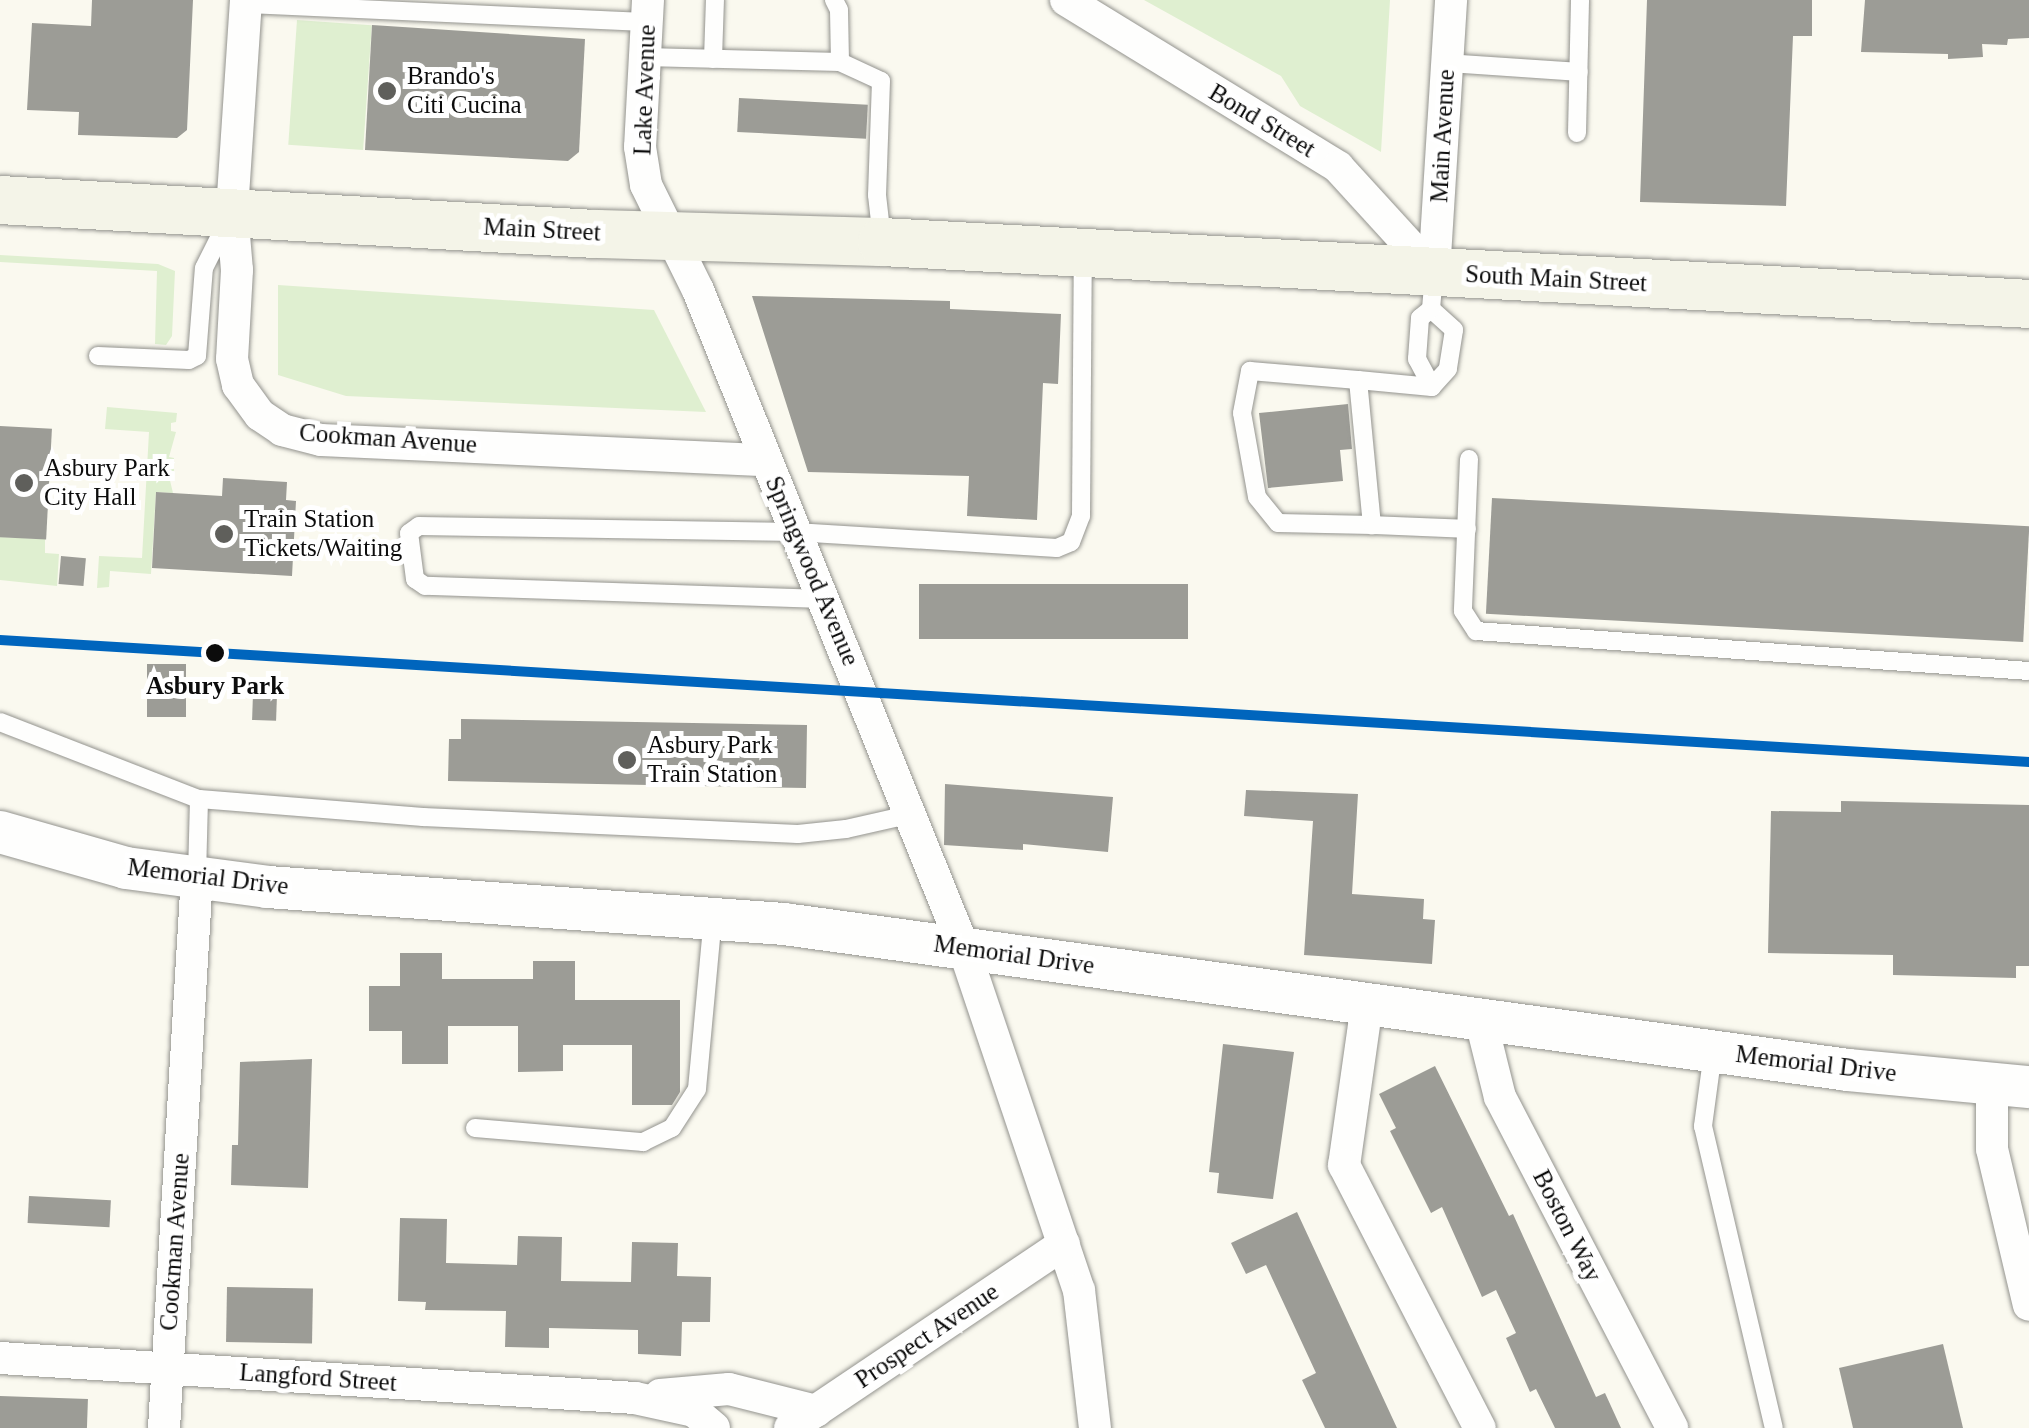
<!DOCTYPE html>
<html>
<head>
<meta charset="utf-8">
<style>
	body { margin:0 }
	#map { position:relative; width:2029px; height:1428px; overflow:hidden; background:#faf9ef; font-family:"Times New Roman",serif }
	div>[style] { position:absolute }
	.green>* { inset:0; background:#dfefd0; transform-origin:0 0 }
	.building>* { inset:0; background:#9c9c96; transform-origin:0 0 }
	.roads { filter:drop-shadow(0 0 2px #93938e) drop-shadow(0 0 2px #93938e) }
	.service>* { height:18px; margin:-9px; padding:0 9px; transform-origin:9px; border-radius:9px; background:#fefefd }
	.minor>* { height:32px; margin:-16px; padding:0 16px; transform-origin:16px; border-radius:16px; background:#fefefd }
	.tertiary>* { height:42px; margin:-21px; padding:0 21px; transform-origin:21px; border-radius:21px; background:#fefefd }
	.secondary>* { height:48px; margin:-24px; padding:0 24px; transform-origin:24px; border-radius:24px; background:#f4f4e8 }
	.rail-1>* { height:10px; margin:-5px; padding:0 5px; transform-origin:5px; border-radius:5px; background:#0065bd }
	.dots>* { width:28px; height:28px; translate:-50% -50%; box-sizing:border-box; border:5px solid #fff; border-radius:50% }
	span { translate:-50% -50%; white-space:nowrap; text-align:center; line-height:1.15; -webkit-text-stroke:10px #fff; paint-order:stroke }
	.poi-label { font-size:25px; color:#0c0c0c }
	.left { translate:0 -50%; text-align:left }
	.street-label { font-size:25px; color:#0c0c0c }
	.stop-label { font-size:25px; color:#0c0c0c; font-weight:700 }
</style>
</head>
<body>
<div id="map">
	<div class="green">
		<div style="clip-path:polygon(1144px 0,1390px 0,1381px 152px,1300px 106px,1281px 76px)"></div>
		<div style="left:297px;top:20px;width:75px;height:125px;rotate:4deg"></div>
		<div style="clip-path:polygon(0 255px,158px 264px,175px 271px,172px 336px,166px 345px,155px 344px,157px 271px,0 262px)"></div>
		<div style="clip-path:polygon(278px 285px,654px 310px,706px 412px,346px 396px,278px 375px)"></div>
		<div style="clip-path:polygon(107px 407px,177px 413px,176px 422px,171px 423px,171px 431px,176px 432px,169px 457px,174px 458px,174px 471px,168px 472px,173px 493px,156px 492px,151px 574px,110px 571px,109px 587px,97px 588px,99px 556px,142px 558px,149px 432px,105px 429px)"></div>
		<div style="clip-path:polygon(0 537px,45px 539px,45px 553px,59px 554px,57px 586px,0 580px)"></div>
	</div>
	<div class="building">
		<div style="clip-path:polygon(92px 0,193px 0,187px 130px,177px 138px,78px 135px,79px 112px,27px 110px,32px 23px,91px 26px)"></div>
		<div style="clip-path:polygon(1647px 0,1812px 0,1812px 36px,1793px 36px,1786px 206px,1640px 202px)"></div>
		<div style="clip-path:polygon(1865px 0,2029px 0,2029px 38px,2008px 39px,2007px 45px,1982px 44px,1983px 57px,1948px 59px,1948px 54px,1861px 52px)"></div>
		<div style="clip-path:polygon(372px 25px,585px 39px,579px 152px,568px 161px,365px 150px)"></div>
		<div style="left:739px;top:98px;width:129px;height:34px;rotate:3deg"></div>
		<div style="clip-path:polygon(752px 296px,950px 301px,950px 309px,1061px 314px,1058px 384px,1043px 383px,1037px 520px,967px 516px,969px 476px,808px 472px)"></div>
		<div style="clip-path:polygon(1348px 404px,1352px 449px,1340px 450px,1343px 481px,1268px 488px,1259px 413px)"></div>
		<div style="left:0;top:426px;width:52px;height:111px;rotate:3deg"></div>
		<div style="clip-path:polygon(223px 478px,287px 482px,286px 500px,296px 501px,292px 576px,152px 568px,156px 492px,222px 496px)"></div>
		<div style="left:1492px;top:498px;width:538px;height:116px;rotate:3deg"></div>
		<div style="left:61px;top:556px;width:25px;height:28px;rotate:5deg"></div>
		<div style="left:919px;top:584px;width:269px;height:55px"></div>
		<div style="left:147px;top:664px;width:39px;height:53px"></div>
		<div style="left:253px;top:694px;width:24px;height:26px;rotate:2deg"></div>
		<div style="clip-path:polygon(461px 719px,807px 725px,806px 788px,448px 781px,449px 739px,461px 739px)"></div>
		<div style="clip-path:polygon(945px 784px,1113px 797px,1108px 852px,1023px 844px,1023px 850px,944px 845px)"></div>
		<div style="clip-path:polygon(1246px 790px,1358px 794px,1352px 894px,1424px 899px,1423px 919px,1435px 920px,1432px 964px,1304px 955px,1313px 821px,1244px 816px)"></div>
		<div style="clip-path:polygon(1841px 801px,2029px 805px,2029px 966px,2016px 966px,2016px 978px,1893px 975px,1893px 955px,1768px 953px,1771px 811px,1841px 812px)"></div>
		<div style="clip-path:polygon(400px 953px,442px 953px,442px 979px,533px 979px,533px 961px,575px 961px,575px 1000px,680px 1000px,680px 1092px,672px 1105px,632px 1105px,632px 1045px,563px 1045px,563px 1071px,518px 1072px,518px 1026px,448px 1026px,448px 1064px,402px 1064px,402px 1031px,369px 1031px,369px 986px,400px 986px)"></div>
		<div style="clip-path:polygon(1223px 1044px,1294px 1052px,1273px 1199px,1217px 1193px,1219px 1173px,1209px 1172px)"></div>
		<div style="clip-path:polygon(312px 1059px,308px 1188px,231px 1185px,232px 1145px,238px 1145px,240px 1062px)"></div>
		<div style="clip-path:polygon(1435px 1066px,1509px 1216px,1513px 1214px,1596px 1397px,1605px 1393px,1621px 1428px,1555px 1428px,1536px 1389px,1530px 1392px,1506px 1338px,1516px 1333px,1496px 1290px,1482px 1297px,1442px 1207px,1431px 1213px,1390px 1131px,1396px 1128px,1379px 1094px)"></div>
		<div style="left:29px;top:1196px;width:82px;height:27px;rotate:3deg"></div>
		<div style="clip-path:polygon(1297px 1212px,1397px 1428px,1325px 1428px,1302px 1380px,1316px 1373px,1266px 1265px,1246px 1274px,1231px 1243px)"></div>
		<div style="clip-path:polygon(400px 1218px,447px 1219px,446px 1263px,517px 1265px,518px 1236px,562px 1237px,561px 1281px,631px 1282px,632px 1242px,678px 1243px,677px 1276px,711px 1277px,710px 1322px,682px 1322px,681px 1356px,638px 1354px,638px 1330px,549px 1328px,549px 1348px,505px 1347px,506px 1311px,425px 1310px,426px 1302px,398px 1301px)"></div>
		<div style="left:227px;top:1287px;width:86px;height:55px;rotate:1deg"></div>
		<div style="clip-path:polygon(1943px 1344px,1963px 1428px,1853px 1428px,1839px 1368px)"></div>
		<div style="left:0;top:1396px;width:88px;height:32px;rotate:2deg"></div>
	</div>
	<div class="roads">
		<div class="service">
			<div style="left:834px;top:0;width:11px;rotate:63deg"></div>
			<div style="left:839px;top:10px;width:52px;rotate:88.9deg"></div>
			<div style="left:246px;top:4px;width:401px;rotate:2.6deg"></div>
			<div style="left:645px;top:57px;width:195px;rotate:1.5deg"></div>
			<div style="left:840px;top:62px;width:45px;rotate:24.9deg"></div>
			<div style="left:881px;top:81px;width:114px;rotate:92deg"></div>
			<div style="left:877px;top:195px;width:44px;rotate:83.5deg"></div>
			<div style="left:713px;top:59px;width:59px;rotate:-88.1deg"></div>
			<div style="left:1447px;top:63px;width:132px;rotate:3.9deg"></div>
			<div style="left:1577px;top:133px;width:133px;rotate:-88.7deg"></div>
			<div style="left:1431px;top:309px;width:31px;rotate:42deg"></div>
			<div style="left:1454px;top:330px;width:39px;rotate:99deg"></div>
			<div style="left:1448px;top:369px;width:24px;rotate:132deg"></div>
			<div style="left:98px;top:356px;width:91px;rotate:2.5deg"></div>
			<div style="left:189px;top:360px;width:9px;rotate:-27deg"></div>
			<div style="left:197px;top:356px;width:88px;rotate:-85.5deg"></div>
			<div style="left:204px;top:268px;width:56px;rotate:-63.4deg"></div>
			<div style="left:1358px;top:380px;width:146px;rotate:84.5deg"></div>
			<div style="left:1372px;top:525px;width:94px;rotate:-178.8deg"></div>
			<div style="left:1278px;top:523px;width:33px;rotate:-129deg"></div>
			<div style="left:1257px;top:497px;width:85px;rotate:-100.1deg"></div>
			<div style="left:1242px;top:413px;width:43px;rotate:-79.2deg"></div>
			<div style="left:1250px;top:371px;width:108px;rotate:4.8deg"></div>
			<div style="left:1358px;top:380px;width:74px;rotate:5.4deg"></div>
			<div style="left:1432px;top:387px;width:32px;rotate:-118deg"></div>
			<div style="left:1417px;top:359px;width:41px;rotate:-85.8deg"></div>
			<div style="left:1420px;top:318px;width:14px;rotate:-39deg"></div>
			<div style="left:1431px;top:309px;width:37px;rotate:-85deg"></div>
			<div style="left:1469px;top:459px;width:152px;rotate:92.3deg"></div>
			<div style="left:1463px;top:611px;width:24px;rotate:57deg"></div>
			<div style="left:1476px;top:631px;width:554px;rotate:4.14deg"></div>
			<div style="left:1372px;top:525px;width:95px;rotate:2.4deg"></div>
			<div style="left:823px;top:599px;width:398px;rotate:-178.1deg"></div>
			<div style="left:425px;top:586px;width:12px;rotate:-145deg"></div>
			<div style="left:415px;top:579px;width:46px;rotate:-97.4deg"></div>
			<div style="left:409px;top:533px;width:12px;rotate:-35deg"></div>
			<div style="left:419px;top:526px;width:376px;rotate:0.9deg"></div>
			<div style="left:795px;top:532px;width:262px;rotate:3.5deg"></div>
			<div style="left:1057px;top:548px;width:15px;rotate:-23deg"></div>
			<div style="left:1071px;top:542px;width:28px;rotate:-69deg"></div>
			<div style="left:1081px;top:516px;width:263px;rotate:-89.6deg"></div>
			<div style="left:0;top:722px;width:213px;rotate:21.2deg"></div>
			<div style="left:199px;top:799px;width:225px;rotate:4.6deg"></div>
			<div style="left:423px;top:817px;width:375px;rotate:2.6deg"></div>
			<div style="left:798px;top:834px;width:48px;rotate:-5.9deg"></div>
			<div style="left:846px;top:829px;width:68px;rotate:-12.8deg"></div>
			<div style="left:197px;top:876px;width:77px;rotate:-88.5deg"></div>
			<div style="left:1713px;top:1052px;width:75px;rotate:97.7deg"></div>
			<div style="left:1703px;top:1126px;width:310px;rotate:76.8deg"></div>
			<div style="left:475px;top:1128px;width:169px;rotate:4.8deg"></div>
			<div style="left:643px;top:1142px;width:32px;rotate:-26deg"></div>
			<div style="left:672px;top:1128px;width:46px;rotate:-57.3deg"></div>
			<div style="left:697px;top:1089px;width:173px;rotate:-84.7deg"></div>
		</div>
		<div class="minor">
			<div style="left:246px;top:0;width:212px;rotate:93.8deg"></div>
			<div style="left:232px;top:212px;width:58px;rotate:85.1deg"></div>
			<div style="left:237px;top:270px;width:89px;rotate:93.2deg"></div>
			<div style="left:232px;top:359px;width:27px;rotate:77deg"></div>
			<div style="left:238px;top:385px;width:37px;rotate:54deg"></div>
			<div style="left:260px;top:415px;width:27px;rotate:34deg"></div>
			<div style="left:282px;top:430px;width:40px;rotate:14.4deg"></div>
			<div style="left:321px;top:440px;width:445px;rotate:2.6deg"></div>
			<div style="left:648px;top:0;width:147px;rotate:93.1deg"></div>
			<div style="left:640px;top:147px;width:38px;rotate:81deg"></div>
			<div style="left:646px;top:185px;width:117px;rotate:63.7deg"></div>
			<div style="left:698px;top:290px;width:711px;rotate:68.02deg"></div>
			<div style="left:964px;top:949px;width:360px;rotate:71.4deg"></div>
			<div style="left:1079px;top:1290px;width:139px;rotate:83.4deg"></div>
			<div style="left:1066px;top:0;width:319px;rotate:31.5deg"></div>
			<div style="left:1338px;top:167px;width:142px;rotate:47.6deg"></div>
			<div style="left:1434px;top:272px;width:273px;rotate:-86.4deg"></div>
			<div style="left:1367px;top:1004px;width:163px;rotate:98.1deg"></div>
			<div style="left:1344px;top:1165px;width:296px;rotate:62.7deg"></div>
			<div style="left:1480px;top:1017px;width:82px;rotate:76deg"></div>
			<div style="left:1500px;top:1097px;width:373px;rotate:62.5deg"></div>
			<div style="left:1992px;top:1084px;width:65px;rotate:90deg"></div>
			<div style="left:1992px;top:1149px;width:160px;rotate:76.7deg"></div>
			<div style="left:0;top:1358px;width:636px;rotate:3.6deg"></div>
			<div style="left:635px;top:1398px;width:60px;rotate:12.4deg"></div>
			<div style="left:694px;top:1411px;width:26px;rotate:40deg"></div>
			<div style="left:660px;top:1395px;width:69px;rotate:-5deg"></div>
			<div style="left:729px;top:1389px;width:90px;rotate:14.2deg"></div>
			<div style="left:164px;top:1428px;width:553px;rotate:-86.58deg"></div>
			<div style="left:790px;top:1428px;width:330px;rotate:-33.9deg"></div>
		</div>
		<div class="tertiary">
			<div style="left:0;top:832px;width:131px;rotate:15.9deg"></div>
			<div style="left:126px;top:868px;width:143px;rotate:7.6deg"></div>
			<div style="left:268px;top:887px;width:517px;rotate:4.1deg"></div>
			<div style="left:784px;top:924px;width:1074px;rotate:7.81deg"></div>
			<div style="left:1848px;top:1070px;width:182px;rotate:5.4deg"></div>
		</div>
		<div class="secondary">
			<div style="left:0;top:200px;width:597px;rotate:3.27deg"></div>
			<div style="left:596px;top:234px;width:286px;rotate:1.6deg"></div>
			<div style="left:882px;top:242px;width:1149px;rotate:3.09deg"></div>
		</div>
	</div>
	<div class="rail-1">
		<div style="left:0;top:640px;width:2033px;rotate:3.44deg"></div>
	</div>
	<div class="dots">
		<div style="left:387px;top:91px;background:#5f5f5b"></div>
		<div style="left:24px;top:483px;background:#5f5f5b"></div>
		<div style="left:224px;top:534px;background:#5f5f5b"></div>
		<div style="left:215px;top:653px;background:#0c0c0c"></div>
		<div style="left:627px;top:760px;background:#5f5f5b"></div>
	</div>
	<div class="poi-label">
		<span class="left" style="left:407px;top:91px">Brando's<br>Citi Cucina</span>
		<span class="left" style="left:44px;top:483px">Asbury Park<br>City Hall</span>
		<span class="left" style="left:244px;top:534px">Train Station<br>Tickets/Waiting</span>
		<span class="left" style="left:647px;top:760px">Asbury Park<br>Train Station</span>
	</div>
	<div class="street-label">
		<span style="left:645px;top:90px;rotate:-88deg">Lake Avenue</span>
		<span style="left:1262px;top:121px;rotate:31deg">Bond Street</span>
		<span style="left:1443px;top:136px;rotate:-87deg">Main Avenue</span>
		<span style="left:542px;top:230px;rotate:3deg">Main Street</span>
		<span style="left:1556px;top:279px;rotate:3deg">South Main Street</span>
		<span style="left:388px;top:439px;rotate:4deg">Cookman Avenue</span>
		<span style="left:812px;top:571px;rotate:67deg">Springwood Avenue</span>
		<span style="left:208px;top:877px;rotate:7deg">Memorial Drive</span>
		<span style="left:1014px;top:955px;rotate:8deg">Memorial Drive</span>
		<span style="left:1816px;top:1064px;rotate:7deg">Memorial Drive</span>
		<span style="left:1567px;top:1226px;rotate:63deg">Boston Way</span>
		<span style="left:175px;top:1242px;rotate:-86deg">Cookman Avenue</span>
		<span style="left:927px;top:1336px;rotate:-34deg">Prospect Avenue</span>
		<span style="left:318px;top:1378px;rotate:4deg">Langford Street</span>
	</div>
	<div class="stop-label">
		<span style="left:215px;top:686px">Asbury Park</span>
	</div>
</div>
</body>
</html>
